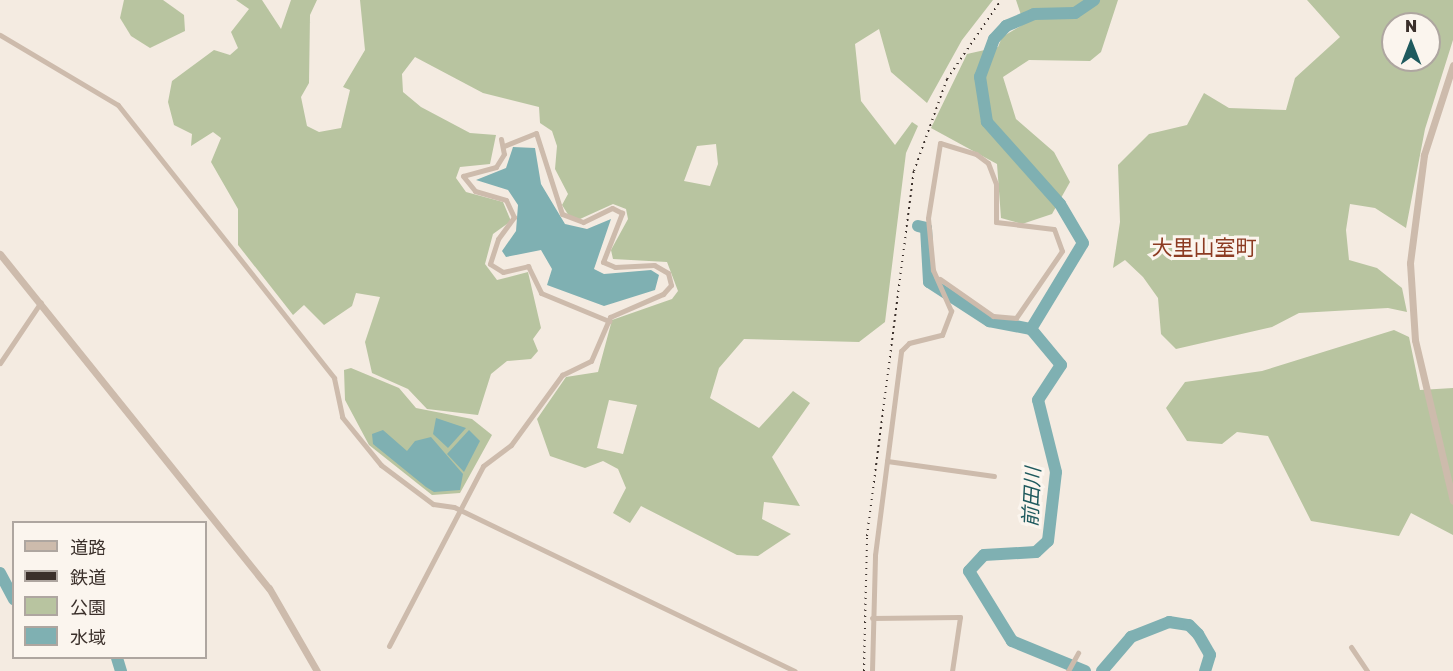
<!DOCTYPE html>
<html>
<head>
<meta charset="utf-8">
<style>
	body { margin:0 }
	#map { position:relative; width:1453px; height:671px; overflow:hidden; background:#f4ebe1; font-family:"Golos Text","Noto Sans JP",sans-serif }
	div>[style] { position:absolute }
	.green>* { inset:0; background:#b8c4a0 }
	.water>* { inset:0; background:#7fb0b2 }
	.river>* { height:12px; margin:-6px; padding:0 6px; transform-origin:6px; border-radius:6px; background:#7fb0b2 }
	.minor>* { height:5px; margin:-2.5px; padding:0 2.5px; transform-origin:2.5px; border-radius:2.5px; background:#cdbbac }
	.tertiary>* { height:7px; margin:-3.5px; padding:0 3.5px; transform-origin:3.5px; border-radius:3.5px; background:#cdbbac }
	.rail>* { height:2px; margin-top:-1px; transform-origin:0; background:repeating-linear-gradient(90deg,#3b302b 0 1.5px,transparent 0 6px) }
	span { translate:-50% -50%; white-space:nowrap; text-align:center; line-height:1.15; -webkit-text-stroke:6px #fbf5ee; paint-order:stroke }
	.water-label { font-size:20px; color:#1f5a5e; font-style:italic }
	.quarter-label { font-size:21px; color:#8c3b22 }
	.legend { position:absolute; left:12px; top:521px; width:195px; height:138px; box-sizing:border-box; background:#fbf5ee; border:2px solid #aea6a0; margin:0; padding:8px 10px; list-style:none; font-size:18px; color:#3b302b }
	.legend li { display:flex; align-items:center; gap:12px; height:30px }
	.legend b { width:30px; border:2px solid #aea6a0 }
	.north { position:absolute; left:1381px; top:12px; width:60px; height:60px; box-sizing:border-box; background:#fbf5ee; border:2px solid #aea6a0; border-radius:50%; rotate:0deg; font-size:16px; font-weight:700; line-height:24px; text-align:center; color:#3b302b }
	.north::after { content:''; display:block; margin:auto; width:21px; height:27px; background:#1f5a5e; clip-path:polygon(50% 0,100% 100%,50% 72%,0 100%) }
</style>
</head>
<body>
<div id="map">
	<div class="green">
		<div style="clip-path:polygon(124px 0,163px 0,184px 15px,185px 31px,150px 48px,131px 36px,120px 18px)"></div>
		<div style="clip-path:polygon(evenodd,236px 0,262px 0,281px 29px,291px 0,317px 0,310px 15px,309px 83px,301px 97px,307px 126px,319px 132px,341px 128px,350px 90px,343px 87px,365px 50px,360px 0,993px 0,962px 40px,927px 103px,891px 72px,879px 29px,855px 44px,861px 101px,895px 145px,912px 122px,918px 126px,906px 153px,885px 322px,859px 342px,744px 339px,719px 368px,710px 398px,759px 428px,793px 391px,810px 403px,772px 457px,800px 506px,764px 502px,762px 519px,791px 534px,758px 556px,737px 555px,641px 506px,630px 523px,613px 513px,626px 488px,618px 469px,603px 461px,585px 468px,550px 456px,537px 419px,566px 377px,598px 372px,612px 320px,672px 299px,678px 291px,667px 262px,613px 259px,611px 250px,628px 219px,626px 209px,613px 204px,580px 219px,569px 216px,562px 205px,568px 194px,555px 169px,557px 146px,552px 131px,540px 123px,539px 107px,483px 93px,415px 57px,402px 74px,403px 92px,421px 107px,470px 133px,496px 135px,490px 164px,460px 167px,456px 178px,466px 192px,503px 202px,511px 221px,493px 234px,485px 264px,497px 280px,528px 272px,541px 328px,533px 339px,538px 351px,531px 359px,507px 361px,491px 374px,478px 415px,427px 409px,408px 389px,372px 373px,365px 342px,380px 297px,356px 293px,352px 306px,324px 325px,304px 305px,293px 315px,238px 245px,238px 209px,211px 162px,221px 138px,213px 132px,191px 146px,192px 134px,174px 125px,168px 102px,172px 81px,214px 50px,230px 55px,238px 48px,231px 32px,249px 9px,236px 0,716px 144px,718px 164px,710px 186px,684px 181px,697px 146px,716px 144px,236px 0,609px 400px,637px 405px,623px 454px,597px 448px,609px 400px)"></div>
		<div style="clip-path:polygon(1016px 0,1118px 0,1101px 52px,1090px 61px,1029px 60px,1003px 77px,1016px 119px,1054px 152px,1070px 182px,1052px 214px,1022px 224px,1001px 218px,997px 164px,931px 128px,967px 54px,998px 47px,1002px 37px,1024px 24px)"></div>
		<div style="clip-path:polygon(evenodd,1307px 0,1453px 0,1453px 40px,1425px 129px,1406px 228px,1375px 208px,1350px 204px,1346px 230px,1349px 260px,1377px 268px,1402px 288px,1407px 312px,1388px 308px,1299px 313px,1272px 327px,1176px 349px,1161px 334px,1158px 298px,1143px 277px,1125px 260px,1113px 268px,1120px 222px,1118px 165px,1149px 134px,1187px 125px,1204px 93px,1229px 108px,1286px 110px,1295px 78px,1340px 37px,1307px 0,1393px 24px,1429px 24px,1429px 60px,1393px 60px,1393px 24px)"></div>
		<div style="clip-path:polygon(1394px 330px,1409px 337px,1420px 390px,1453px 388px,1453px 535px,1411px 513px,1399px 536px,1311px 521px,1268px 436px,1237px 432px,1222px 444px,1187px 441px,1166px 408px,1185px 382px,1262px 371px)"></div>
		<div style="clip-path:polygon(351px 368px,399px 388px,416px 408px,472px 419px,492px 435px,460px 493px,432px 495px,369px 445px,345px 400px,344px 370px)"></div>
	</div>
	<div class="water">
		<div style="clip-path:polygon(513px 147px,535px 148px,541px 184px,565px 224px,587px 229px,611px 219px,594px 269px,604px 274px,651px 270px,659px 275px,655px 290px,604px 306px,547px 285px,552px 269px,541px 250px,506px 257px,502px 251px,516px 231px,518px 205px,508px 190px,476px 180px,506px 168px)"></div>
		<div style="clip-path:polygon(436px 418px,466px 428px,448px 448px,433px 434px)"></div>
		<div style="clip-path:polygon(383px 430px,407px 451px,415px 441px,431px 437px,463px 474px,460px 490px,434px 492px,426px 487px,373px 444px,372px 434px)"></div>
		<div style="clip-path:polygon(469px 430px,480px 441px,464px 472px,447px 454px)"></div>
	</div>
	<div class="river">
		<div style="left:918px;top:226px;width:8px;rotate:14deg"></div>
		<div style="left:926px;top:228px;width:54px;rotate:86.8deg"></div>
		<div style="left:929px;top:282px;width:72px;rotate:33deg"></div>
		<div style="left:989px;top:321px;width:43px;rotate:10.8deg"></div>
		<div style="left:0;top:573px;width:30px;rotate:62deg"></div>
		<div style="left:117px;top:658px;width:14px;rotate:73deg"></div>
		<div style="left:1085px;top:671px;width:79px;rotate:-157.7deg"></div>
		<div style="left:1012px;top:641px;width:82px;rotate:-121.6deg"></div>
		<div style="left:969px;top:571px;width:22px;rotate:-47deg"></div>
		<div style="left:984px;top:555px;width:52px;rotate:-3.3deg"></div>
		<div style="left:1036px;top:552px;width:16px;rotate:-43deg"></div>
		<div style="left:1048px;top:541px;width:69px;rotate:-83.4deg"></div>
		<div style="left:1056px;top:472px;width:74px;rotate:-104deg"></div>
		<div style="left:1038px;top:400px;width:42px;rotate:-56.7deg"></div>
		<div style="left:1061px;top:365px;width:47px;rotate:-129.8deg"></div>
		<div style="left:1031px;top:329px;width:100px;rotate:-58.8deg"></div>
		<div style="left:1083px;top:243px;width:45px;rotate:-120.5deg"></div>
		<div style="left:1060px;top:204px;width:110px;rotate:-131.7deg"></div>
		<div style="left:987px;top:122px;width:46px;rotate:-98.8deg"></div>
		<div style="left:980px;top:77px;width:40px;rotate:-69.8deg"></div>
		<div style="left:994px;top:39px;width:18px;rotate:-47deg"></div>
		<div style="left:1006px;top:26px;width:30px;rotate:-23deg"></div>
		<div style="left:1034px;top:14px;width:41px;rotate:-1.4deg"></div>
		<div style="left:1075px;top:13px;width:23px;rotate:-34deg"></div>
		<div style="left:1102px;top:671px;width:45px;rotate:-49.5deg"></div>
		<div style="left:1131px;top:637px;width:41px;rotate:-21.5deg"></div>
		<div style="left:1169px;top:622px;width:20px;rotate:9deg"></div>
		<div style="left:1189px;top:625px;width:13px;rotate:45deg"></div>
		<div style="left:1198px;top:634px;width:24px;rotate:60deg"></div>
		<div style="left:1210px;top:655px;width:17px;rotate:107deg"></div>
	</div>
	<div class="minor">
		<div style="left:0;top:35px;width:137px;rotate:30.7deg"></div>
		<div style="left:118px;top:105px;width:348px;rotate:51.6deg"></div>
		<div style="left:334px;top:378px;width:40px;rotate:78deg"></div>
		<div style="left:342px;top:417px;width:62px;rotate:50.9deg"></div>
		<div style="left:381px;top:465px;width:65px;rotate:36.9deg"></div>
		<div style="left:433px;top:504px;width:21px;rotate:8deg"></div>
		<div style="left:454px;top:507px;width:378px;rotate:25.7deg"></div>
		<div style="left:501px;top:139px;width:15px;rotate:79deg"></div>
		<div style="left:504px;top:154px;width:15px;rotate:122deg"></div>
		<div style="left:496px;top:167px;width:34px;rotate:165deg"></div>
		<div style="left:463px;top:176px;width:19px;rotate:51deg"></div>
		<div style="left:475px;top:191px;width:32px;rotate:16deg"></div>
		<div style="left:506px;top:200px;width:19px;rotate:65deg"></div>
		<div style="left:514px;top:217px;width:27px;rotate:126deg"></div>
		<div style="left:498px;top:239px;width:26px;rotate:108deg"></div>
		<div style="left:490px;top:264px;width:15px;rotate:32deg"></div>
		<div style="left:503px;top:272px;width:26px;rotate:-13deg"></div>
		<div style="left:528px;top:266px;width:30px;rotate:64deg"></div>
		<div style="left:541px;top:293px;width:74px;rotate:22.4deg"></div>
		<div style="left:0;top:363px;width:73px;rotate:-56.1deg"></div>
		<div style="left:887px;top:461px;width:108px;rotate:8deg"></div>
		<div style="left:872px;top:618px;width:88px;rotate:-0.7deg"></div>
		<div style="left:960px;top:617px;width:55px;rotate:98.4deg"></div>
		<div style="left:389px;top:646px;width:203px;rotate:-62.4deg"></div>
		<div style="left:483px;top:466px;width:35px;rotate:-37deg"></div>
		<div style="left:511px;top:445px;width:87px;rotate:-53.9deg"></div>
		<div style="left:562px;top:375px;width:32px;rotate:-26deg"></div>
		<div style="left:591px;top:361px;width:48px;rotate:-66.6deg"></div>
		<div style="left:610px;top:317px;width:58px;rotate:-23.5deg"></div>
		<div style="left:663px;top:294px;width:12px;rotate:-48deg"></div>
		<div style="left:671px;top:285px;width:12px;rotate:-104deg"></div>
		<div style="left:668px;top:273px;width:16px;rotate:-150deg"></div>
		<div style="left:654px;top:265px;width:39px;rotate:177deg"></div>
		<div style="left:615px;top:267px;width:13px;rotate:-157deg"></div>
		<div style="left:603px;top:262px;width:53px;rotate:-68.8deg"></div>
		<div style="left:622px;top:213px;width:11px;rotate:-153deg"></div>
		<div style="left:612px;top:208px;width:32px;rotate:154deg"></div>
		<div style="left:583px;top:222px;width:22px;rotate:-159deg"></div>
		<div style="left:562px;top:214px;width:85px;rotate:-107.8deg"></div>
		<div style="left:536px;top:133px;width:35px;rotate:158deg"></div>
		<div style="left:1351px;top:647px;width:29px;rotate:56deg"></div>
		<div style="left:872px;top:671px;width:116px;rotate:-88.5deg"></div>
		<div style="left:875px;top:555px;width:206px;rotate:-82.7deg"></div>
		<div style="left:901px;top:351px;width:11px;rotate:-45deg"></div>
		<div style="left:909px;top:343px;width:34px;rotate:-14deg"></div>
		<div style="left:942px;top:335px;width:26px;rotate:-69deg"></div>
		<div style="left:951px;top:311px;width:45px;rotate:-113.7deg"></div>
		<div style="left:933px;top:270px;width:52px;rotate:-95.5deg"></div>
		<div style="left:928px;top:218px;width:76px;rotate:-80.9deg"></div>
		<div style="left:940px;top:143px;width:38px;rotate:17deg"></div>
		<div style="left:976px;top:154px;width:15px;rotate:37deg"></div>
		<div style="left:988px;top:163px;width:22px;rotate:69deg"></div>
		<div style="left:996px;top:184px;width:38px;rotate:90deg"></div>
		<div style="left:996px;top:222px;width:58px;rotate:6.9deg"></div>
		<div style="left:1054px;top:229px;width:23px;rotate:70deg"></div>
		<div style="left:1062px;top:251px;width:81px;rotate:124.5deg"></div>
		<div style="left:1016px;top:318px;width:23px;rotate:-175deg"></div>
		<div style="left:993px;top:316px;width:65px;rotate:-145.1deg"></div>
		<div style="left:1068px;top:671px;width:21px;rotate:-61deg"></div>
	</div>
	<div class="tertiary">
		<div style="left:1453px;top:65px;width:95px;rotate:107.9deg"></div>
		<div style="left:1424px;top:155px;width:109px;rotate:97.4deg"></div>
		<div style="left:1410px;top:263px;width:77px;rotate:86.3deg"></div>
		<div style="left:1415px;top:340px;width:165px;rotate:76.7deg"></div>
		<div style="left:0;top:254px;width:429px;rotate:51.2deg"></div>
		<div style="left:269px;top:588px;width:96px;rotate:60deg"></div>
	</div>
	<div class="rail">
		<div style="left:864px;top:671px;width:135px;rotate:-88.7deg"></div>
		<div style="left:867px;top:536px;width:368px;rotate:-82.7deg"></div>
		<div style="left:914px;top:171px;width:98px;rotate:-70.3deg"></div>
		<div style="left:947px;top:79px;width:96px;rotate:-55.6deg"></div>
	</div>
	<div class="water-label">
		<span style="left:1031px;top:497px;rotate:-87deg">前田川</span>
	</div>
	<div class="quarter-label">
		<span style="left:1204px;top:247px">大里山室町</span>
	</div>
	<ul class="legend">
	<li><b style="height:8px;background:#cdbbac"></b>道路</li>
	<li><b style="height:8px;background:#3b302b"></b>鉄道</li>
	<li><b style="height:16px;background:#b8c4a0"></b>公園</li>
	<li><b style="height:16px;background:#7fb0b2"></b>水域</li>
	</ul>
	<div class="north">N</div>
</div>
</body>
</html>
